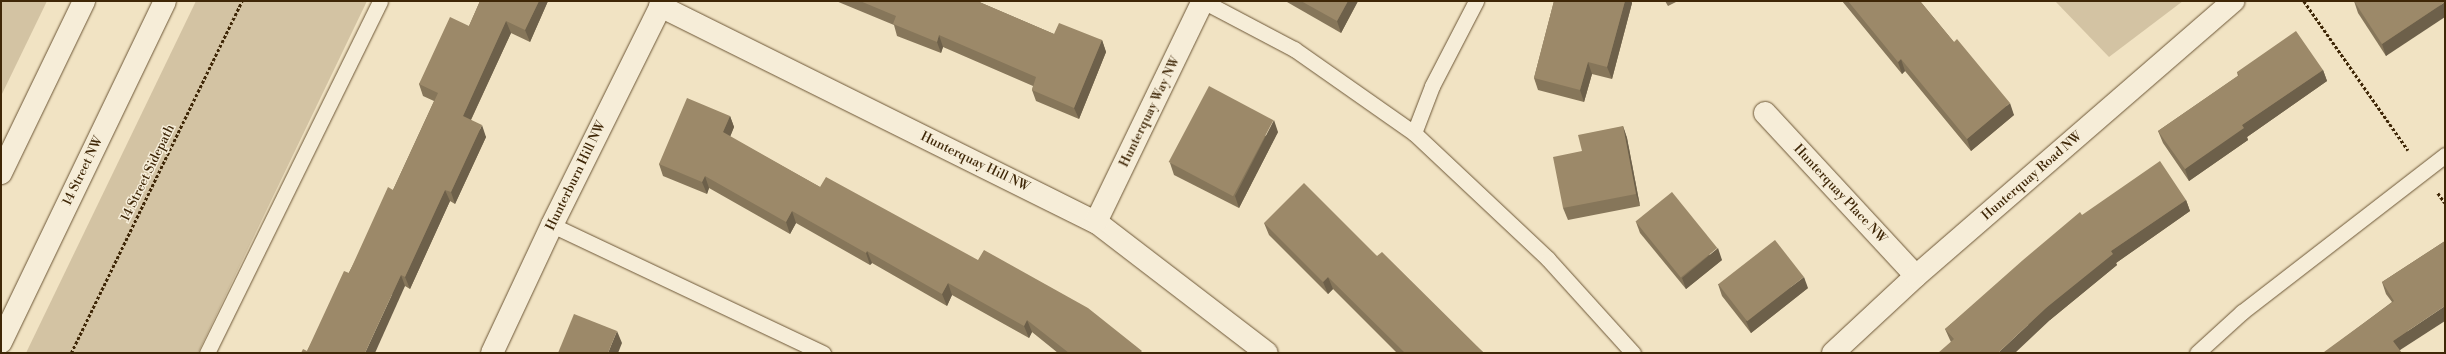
<!DOCTYPE html>
<html>
<head>
<meta charset="utf-8">
<style>
	body { margin:0 }
	#map { position:relative; width:2446px; height:354px; overflow:hidden; background:#f1e3c3; font-family:"Libre Bodoni",serif }
	div>[style] { position:absolute }
	.green>* { inset:0; background:#d3c3a3 }
	.path>* { height:2.5px; margin-top:-1.25px; transform-origin:0; background:repeating-linear-gradient(90deg,#3f2707 0 3px,transparent 0 5px) }
	.roads { filter:drop-shadow(0 0 1px #6c5636) drop-shadow(0 0 1px #6c5636) }
	.service>* { height:15px; margin:-7.5px; padding:0 7.5px; transform-origin:7.5px; border-radius:7.5px; background:#f6edd8 }
	.minor>* { height:22px; margin:-11px; padding:0 11px; transform-origin:11px; border-radius:11px; background:#f6edd8 }
	.secondary>* { height:22px; margin:-11px; padding:0 11px; transform-origin:11px; border-radius:11px; background:#f6edd8 }
	.wall>* { inset:0; background:#86765a }
	.shaded-wall>* { inset:0; background:#6d604a }
	.building>* { inset:0; background:#9c8969; transform-origin:0 0 }
	span { translate:-50% -50%; white-space:nowrap; text-align:center; line-height:1.15; -webkit-text-stroke:3px #f6edd8; paint-order:stroke }
	.street-label { font-size:13px; color:#3f2707 }
	.frame { position:absolute; inset:0; border:2px solid #3f2707; pointer-events:none }
</style>
</head>
<body>
<div id="map">
	<div class="green">
		<div style="clip-path:polygon(1px 1px,47px 1px,1px 96px)"></div>
		<div style="clip-path:polygon(196px 1px,367px 1px,198px 353px,26px 353px)"></div>
		<div style="clip-path:polygon(2055px 1px,2183px 1px,2109px 57px)"></div>
	</div>
	<div class="path">
		<div style="left:2304px;top:1px;width:182px;rotate:55.1deg"></div>
		<div style="left:2438px;top:193px;width:12px;rotate:55deg"></div>
		<div style="left:71px;top:353px;width:391px;rotate:-64.1deg"></div>
	</div>
	<div class="roads">
		<div class="service">
			<div style="left:1203px;top:1px;width:103px;rotate:27.8deg"></div>
			<div style="left:1294px;top:49px;width:146px;rotate:35deg"></div>
			<div style="left:1414px;top:133px;width:184px;rotate:43.2deg"></div>
			<div style="left:1548px;top:259px;width:127px;rotate:47.9deg"></div>
			<div style="left:1414px;top:133px;width:50px;rotate:-69deg"></div>
			<div style="left:1432px;top:86px;width:96px;rotate:-62.6deg"></div>
			<div style="left:552px;top:225px;width:300px;rotate:25.3deg"></div>
			<div style="left:207px;top:353px;width:392px;rotate:-63.8deg"></div>
			<div style="left:2197px;top:353px;width:61px;rotate:-42.3deg"></div>
			<div style="left:2242px;top:312px;width:257px;rotate:-37.7deg"></div>
		</div>
		<div class="minor">
			<div style="left:660px;top:6px;width:487px;rotate:26.4deg"></div>
			<div style="left:1096px;top:222px;width:215px;rotate:37.5deg"></div>
			<div style="left:1765px;top:113px;width:222px;rotate:47.2deg"></div>
			<div style="left:1096px;top:222px;width:246px;rotate:-64.2deg"></div>
			<div style="left:492px;top:353px;width:141px;rotate:-64.9deg"></div>
			<div style="left:552px;top:225px;width:250px;rotate:-63.6deg"></div>
			<div style="left:1833px;top:353px;width:113px;rotate:-42.9deg"></div>
			<div style="left:1916px;top:276px;width:420px;rotate:-40.9deg"></div>
		</div>
		<div class="secondary">
			<div style="left:1px;top:173px;width:191px;rotate:-64.2deg"></div>
			<div style="left:1px;top:342px;width:378px;rotate:-64.3deg"></div>
		</div>
	</div>
	<div class="wall">
		<div style="clip-path:polygon(480px 1px,548px 1px,530px 42px,511px 33px,471px 120px,486px 137px,455px 204px,450px 201px,410px 289px,405px 286px,307px 351px,393px 190px,434px 101px,423px 96px,419px 84px,469px 26px)"></div>
		<div style="clip-path:polygon(836px 1px,977px 1px,1054px 34px,1102px 40px,1106px 52px,1079px 119px,1036px 101px,1032px 90px,1033px 86px,943px 47px,941px 53px,897px 36px,894px 25px)"></div>
		<div style="clip-path:polygon(1287px 1px,1358px 1px,1341px 33px,1287px 2px)"></div>
		<div style="clip-path:polygon(1554px 1px,1631px 1px,1632px 3px,1612px 79px,1592px 74px,1584px 102px,1538px 90px,1534px 78px)"></div>
		<div style="clip-path:polygon(1665px 1px,1678px 1px,1668px 6px)"></div>
		<div style="clip-path:polygon(1842px 1px,1920px 1px,2014px 115px,1971px 151px,1905px 71px,1902px 74px)"></div>
		<div style="clip-path:polygon(2354px 1px,2445px 1px,2386px 56px,2358px 13px)"></div>
		<div style="clip-path:polygon(2323px 70px,2327px 81px,2247px 137px,2248px 140px,2189px 181px,2163px 143px,2158px 131px,2238px 76px,2237px 72px)"></div>
		<div style="clip-path:polygon(730px 116px,734px 127px,730px 137px,820px 187px,1143px 353px,1058px 353px,1032px 332px,1029px 338px,952px 295px,947px 306px,872px 263px,870px 265px,796px 223px,790px 234px,709px 188px,707px 194px,663px 176px,659px 164px)"></div>
		<div style="clip-path:polygon(1623px 126px,1627px 138px,1640px 206px,1568px 220px,1563px 208px,1582px 151px)"></div>
		<div style="clip-path:polygon(1278px 132px,1239px 208px,1174px 175px,1170px 163px)"></div>
		<div style="clip-path:polygon(2186px 200px,2190px 211px,2116px 263px,2117px 265px,2050px 320px,1951px 342px,1950px 340px,1945px 329px,2082px 215px)"></div>
		<div style="clip-path:polygon(1636px 222px,1722px 260px,1686px 289px,1640px 233px)"></div>
		<div style="clip-path:polygon(1264px 223px,1377px 256px,1484px 353px,1397px 353px,1333px 289px,1328px 294px,1269px 235px)"></div>
		<div style="clip-path:polygon(2445px 241px,2400px 350px,2324px 353px,2392px 302px,2386px 294px,2382px 282px)"></div>
		<div style="clip-path:polygon(1718px 284px,1808px 288px,1751px 333px,1722px 296px)"></div>
	</div>
	<div class="shaded-wall">
		<div style="clip-path:polygon(539px 1px,548px 1px,530px 42px,525px 30px)"></div>
		<div style="clip-path:polygon(1348px 1px,1358px 1px,1341px 33px,1337px 21px)"></div>
		<div style="clip-path:polygon(1625px 1px,1631px 1px,1632px 3px,1612px 79px,1607px 67px)"></div>
		<div style="clip-path:polygon(2445px 2px,2445px 17px,2386px 56px,2382px 44px)"></div>
		<div style="clip-path:polygon(506px 21px,511px 33px,467px 128px,463px 116px)"></div>
		<div style="clip-path:polygon(939px 35px,943px 47px,941px 53px,937px 42px)"></div>
		<div style="clip-path:polygon(1102px 40px,1106px 52px,1079px 119px,1074px 108px)"></div>
		<div style="clip-path:polygon(1901px 59px,1905px 71px,1902px 74px,1898px 62px)"></div>
		<div style="clip-path:polygon(1588px 62px,1592px 74px,1584px 102px,1580px 90px)"></div>
		<div style="clip-path:polygon(2323px 70px,2327px 81px,2247px 137px,2248px 140px,2189px 181px,2185px 169px,2242px 125px)"></div>
		<div style="clip-path:polygon(2010px 103px,2014px 115px,1971px 151px,1967px 139px)"></div>
		<div style="clip-path:polygon(730px 116px,734px 127px,727px 144px,723px 132px)"></div>
		<div style="clip-path:polygon(1274px 120px,1278px 132px,1239px 208px,1235px 196px)"></div>
		<div style="clip-path:polygon(482px 125px,486px 137px,455px 204px,451px 192px)"></div>
		<div style="clip-path:polygon(1623px 126px,1627px 138px,1640px 206px,1636px 194px)"></div>
		<div style="clip-path:polygon(705px 176px,709px 188px,707px 194px,702px 182px)"></div>
		<div style="clip-path:polygon(445px 190px,450px 201px,410px 289px,405px 277px)"></div>
		<div style="clip-path:polygon(2186px 200px,2190px 211px,2116px 263px,2117px 265px,2050px 320px,2015px 353px,1998px 353px,2046px 308px,2111px 251px)"></div>
		<div style="clip-path:polygon(792px 211px,796px 223px,790px 234px,786px 222px)"></div>
		<div style="clip-path:polygon(1718px 248px,1722px 260px,1686px 289px,1682px 278px)"></div>
		<div style="clip-path:polygon(867px 251px,872px 263px,870px 265px,866px 253px)"></div>
		<div style="clip-path:polygon(401px 275px,405px 286px,375px 353px,365px 353px)"></div>
		<div style="clip-path:polygon(1328px 277px,1333px 289px,1328px 294px,1323px 282px)"></div>
		<div style="clip-path:polygon(1804px 277px,1808px 288px,1751px 333px,1746px 321px)"></div>
		<div style="clip-path:polygon(948px 283px,952px 295px,947px 306px,942px 294px)"></div>
		<div style="clip-path:polygon(2445px 306px,2445px 321px,2397px 352px,2393px 341px)"></div>
		<div style="clip-path:polygon(1027px 320px,1032px 332px,1029px 338px,1024px 326px)"></div>
		<div style="clip-path:polygon(617px 331px,622px 343px,618px 353px,608px 353px)"></div>
	</div>
	<div class="building">
		<div style="clip-path:polygon(480px 1px,539px 1px,525px 30px,506px 21px,463px 116px,482px 125px,451px 192px,445px 190px,405px 277px,401px 275px,365px 353px,301px 353px,303px 349px,307px 351px,344px 271px,349px 273px,388px 187px,393px 190px,438px 93px,419px 84px,450px 17px,469px 26px)"></div>
		<div style="clip-path:polygon(860px 1px,977px 1px,1054px 34px,1059px 23px,1102px 40px,1074px 108px,1032px 90px,1036px 77px,939px 35px,937px 42px,893px 24px,896px 16px)"></div>
		<div style="clip-path:polygon(1301px 1px,1348px 1px,1337px 21px)"></div>
		<div style="clip-path:polygon(1554px 1px,1625px 1px,1607px 67px,1588px 62px,1580px 90px,1534px 78px)"></div>
		<div style="clip-path:polygon(1848px 1px,1920px 1px,1954px 42px,1957px 39px,2010px 103px,1967px 139px,1901px 59px,1898px 62px)"></div>
		<div style="clip-path:polygon(2354px 1px,2445px 1px,2445px 2px,2382px 44px)"></div>
		<div style="clip-path:polygon(2296px 31px,2323px 70px,2242px 125px,2244px 128px,2185px 169px,2158px 131px,2239px 75px,2237px 72px)"></div>
		<div style="left:1209px;top:86px;width:73px;height:86px;rotate:28deg"></div>
		<div style="clip-path:polygon(687px 98px,730px 116px,723px 132px,820px 187px,826px 177px,978px 260px,984px 250px,1088px 308px,1142px 351px,1140px 353px,1069px 353px,1027px 320px,1024px 326px,948px 283px,942px 294px,867px 251px,866px 253px,792px 211px,786px 222px,705px 176px,702px 182px,659px 164px)"></div>
		<div style="clip-path:polygon(1623px 126px,1636px 194px,1563px 208px,1553px 157px,1582px 151px,1578px 135px)"></div>
		<div style="clip-path:polygon(2160px 161px,2186px 200px,2111px 251px,2113px 254px,2046px 308px,1998px 353px,1938px 353px,1954px 339px,1945px 329px,2023px 260px,2080px 212px,2082px 215px)"></div>
		<div style="clip-path:polygon(1304px 183px,1377px 256px,1382px 252px,1484px 353px,1405px 353px,1328px 277px,1323px 282px,1264px 223px)"></div>
		<div style="left:1672px;top:192px;width:72px;height:47px;rotate:51deg"></div>
		<div style="left:1775px;top:240px;width:47px;height:72px;rotate:52deg"></div>
		<div style="clip-path:polygon(2445px 241px,2445px 306px,2393px 341px,2402px 353px,2324px 353px,2324px 352px,2394px 301px,2382px 282px)"></div>
		<div style="clip-path:polygon(574px 314px,617px 331px,608px 353px,558px 353px)"></div>
	</div>
	<div class="street-label">
		<span style="left:1150px;top:112px;rotate:-64deg">Hunterquay Way NW</span>
		<span style="left:975px;top:162px;rotate:26deg">Hunterquay Hill NW</span>
		<span style="left:83px;top:171px;rotate:-64deg">14 Street NW</span>
		<span style="left:148px;top:173px;rotate:-64deg">14 Street Sidepath</span>
		<span style="left:576px;top:176px;rotate:-64deg">Hunterburn Hill NW</span>
		<span style="left:2032px;top:176px;rotate:-41deg">Hunterquay Road NW</span>
		<span style="left:1840px;top:194px;rotate:47deg">Hunterquay Place NW</span>
	</div>
	<div class="frame"></div>
</div>
</body>
</html>
